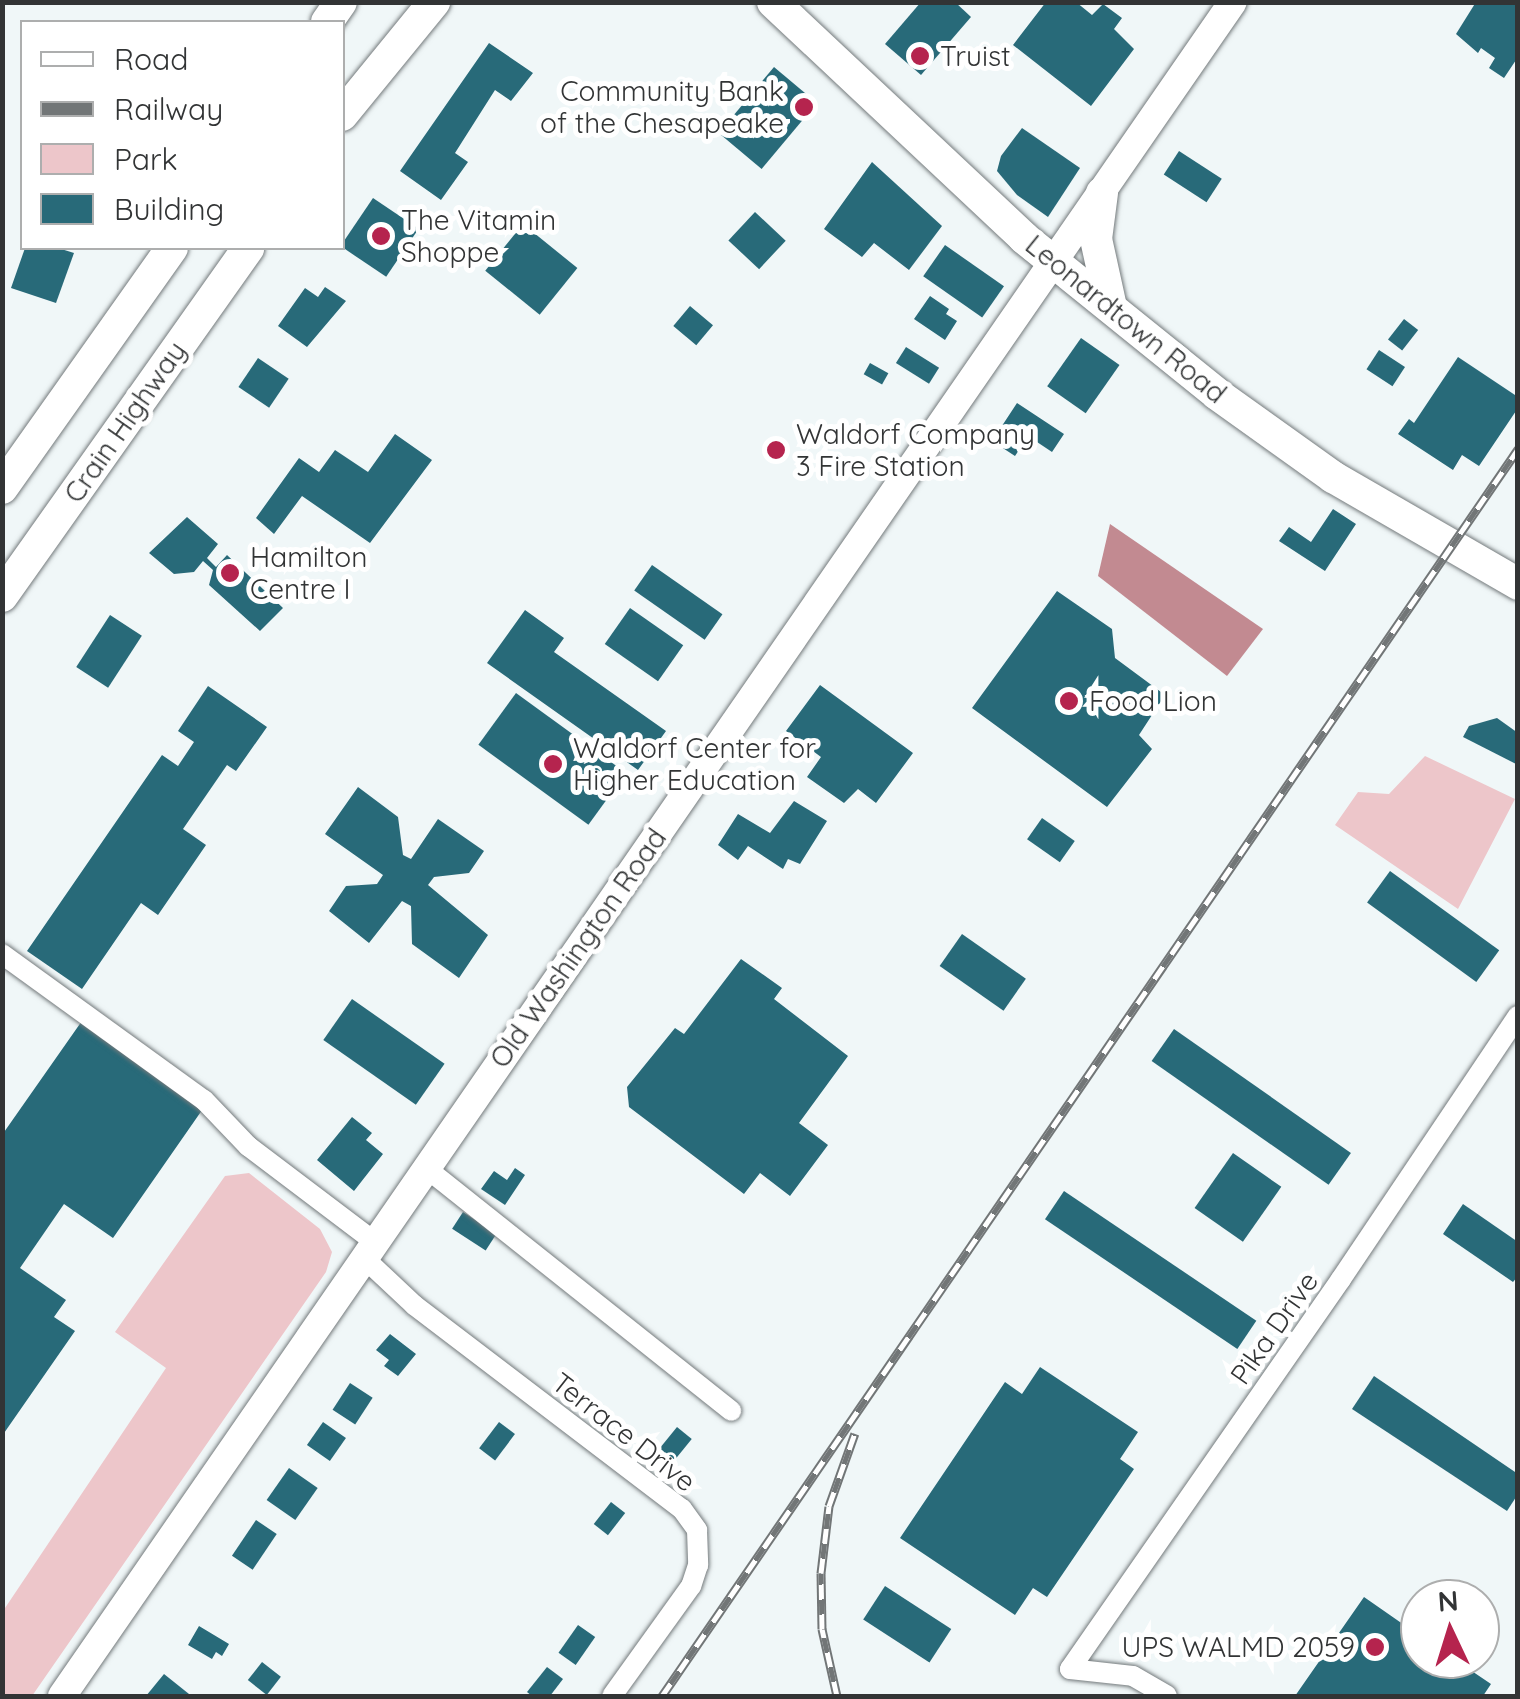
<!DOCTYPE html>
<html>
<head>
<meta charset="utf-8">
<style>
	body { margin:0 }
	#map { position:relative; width:1520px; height:1699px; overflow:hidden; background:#f0f7f8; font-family:Quicksand,sans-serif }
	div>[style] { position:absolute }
	.green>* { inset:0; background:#edc6ca }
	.water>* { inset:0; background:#c28a91 }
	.building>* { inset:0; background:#286a79; transform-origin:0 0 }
	.roads { filter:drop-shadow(0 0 2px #747a7c) drop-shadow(0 0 2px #747a7c) }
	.minor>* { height:20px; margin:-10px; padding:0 10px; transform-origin:10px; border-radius:10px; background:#fff }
	.secondary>* { height:28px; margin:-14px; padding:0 14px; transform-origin:14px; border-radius:14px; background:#fff }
	.trunk>* { height:32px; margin:-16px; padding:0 16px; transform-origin:16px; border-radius:16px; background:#fff }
	.rail>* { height:9px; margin-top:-4.5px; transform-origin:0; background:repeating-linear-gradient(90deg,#fff 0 15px,#727677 0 30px); box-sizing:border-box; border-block:2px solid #727677 }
	.dots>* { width:28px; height:28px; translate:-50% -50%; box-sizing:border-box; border:5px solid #fff; border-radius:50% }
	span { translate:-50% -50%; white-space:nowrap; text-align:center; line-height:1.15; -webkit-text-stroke:10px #fff; paint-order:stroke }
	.poi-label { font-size:28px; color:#323435 }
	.left { translate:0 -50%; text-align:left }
	.right { translate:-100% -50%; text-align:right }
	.street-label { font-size:28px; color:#323435 }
	.frame { position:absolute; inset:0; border:5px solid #323435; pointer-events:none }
	.legend { position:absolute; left:20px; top:20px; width:325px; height:230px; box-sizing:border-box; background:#fff; border:2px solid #adaeae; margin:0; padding:12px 18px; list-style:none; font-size:30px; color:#323435 }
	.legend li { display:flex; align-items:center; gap:20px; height:50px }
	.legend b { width:50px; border:2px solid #adaeae }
	.north { position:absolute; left:1400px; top:1579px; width:100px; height:100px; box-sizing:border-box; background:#fff; border:2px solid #adaeae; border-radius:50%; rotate:356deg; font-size:28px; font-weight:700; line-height:40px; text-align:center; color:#323435 }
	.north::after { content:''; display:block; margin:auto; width:35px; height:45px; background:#b5244e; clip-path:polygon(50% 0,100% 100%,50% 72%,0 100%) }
</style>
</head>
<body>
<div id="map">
	<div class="green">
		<div style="clip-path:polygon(1425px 756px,1515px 799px,1458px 909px,1335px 825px,1358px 792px,1389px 794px)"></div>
		<div style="clip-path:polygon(249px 1173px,320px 1229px,332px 1252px,326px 1272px,32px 1696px,3px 1696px,3px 1611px,166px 1368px,115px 1332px,225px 1176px)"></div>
	</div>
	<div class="water">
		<div style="clip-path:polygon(1110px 524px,1263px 629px,1227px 676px,1098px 576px)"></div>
	</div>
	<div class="building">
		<div style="clip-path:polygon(921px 2px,955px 2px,971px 17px,921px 75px,885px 44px)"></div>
		<div style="clip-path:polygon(1046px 2px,1076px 2px,1092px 15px,1103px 4px,1122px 18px,1114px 29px,1134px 49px,1091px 106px,1013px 45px)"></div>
		<div style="clip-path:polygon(1476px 2px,1518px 2px,1518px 57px,1504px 78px,1489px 68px,1495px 58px,1481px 48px,1478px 53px,1456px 34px)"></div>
		<div style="clip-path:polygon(489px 43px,533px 73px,511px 101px,495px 90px,455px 153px,468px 162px,441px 200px,400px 171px)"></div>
		<div style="left:774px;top:67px;width:56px;height:86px;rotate:40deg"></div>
		<div style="clip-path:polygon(1022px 128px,1080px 168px,1048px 217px,1017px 195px,997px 171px,1001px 156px)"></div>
		<div style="left:1179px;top:151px;width:51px;height:28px;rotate:33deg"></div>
		<div style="clip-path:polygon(872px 162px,942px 226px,909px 270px,874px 243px,862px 257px,824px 229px)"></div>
		<div style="left:373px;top:198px;width:55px;height:58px;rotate:34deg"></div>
		<div style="left:755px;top:212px;width:42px;height:39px;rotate:43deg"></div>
		<div style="left:523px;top:224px;width:70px;height:60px;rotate:39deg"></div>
		<div style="left:945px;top:245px;width:72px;height:38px;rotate:35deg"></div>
		<div style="clip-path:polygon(25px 248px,58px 248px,74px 253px,56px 303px,11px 288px)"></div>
		<div style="clip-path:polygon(325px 287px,346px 301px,307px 347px,278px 326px,305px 288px,318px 297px)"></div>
		<div style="clip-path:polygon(930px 296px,949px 309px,946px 314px,957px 321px,945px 340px,914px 319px)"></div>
		<div style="left:690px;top:306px;width:30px;height:26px;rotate:40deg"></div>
		<div style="left:1404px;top:319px;width:18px;height:26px;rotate:38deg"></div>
		<div style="left:1081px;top:338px;width:47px;height:59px;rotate:35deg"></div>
		<div style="left:906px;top:347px;width:39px;height:19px;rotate:32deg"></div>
		<div style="left:1379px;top:350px;width:31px;height:23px;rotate:33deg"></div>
		<div style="clip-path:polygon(1458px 357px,1518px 397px,1518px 408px,1479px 466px,1462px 455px,1453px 470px,1398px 434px,1409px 419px,1414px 423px)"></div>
		<div style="left:258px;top:358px;width:37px;height:35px;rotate:34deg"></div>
		<div style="left:870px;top:363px;width:21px;height:13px;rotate:29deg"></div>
		<div style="clip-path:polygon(1017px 403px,1064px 434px,1052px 452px,1028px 436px,1015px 456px,992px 441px)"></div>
		<div style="clip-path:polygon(395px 434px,432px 460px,370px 543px,302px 496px,274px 534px,256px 518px,299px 458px,319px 472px,335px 450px,368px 472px)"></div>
		<div style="clip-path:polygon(1333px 509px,1356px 524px,1325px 571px,1279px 541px,1289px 527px,1311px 542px)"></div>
		<div style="clip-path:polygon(187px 517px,218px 544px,207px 558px,216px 567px,227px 555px,283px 608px,260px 631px,209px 585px,213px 570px,203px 561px,194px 572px,174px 574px,149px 553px)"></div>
		<div style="left:652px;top:565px;width:86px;height:31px;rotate:35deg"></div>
		<div style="clip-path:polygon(1057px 591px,1112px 629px,1115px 658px,1165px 695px,1139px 735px,1152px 749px,1107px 807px,972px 708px)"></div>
		<div style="left:630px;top:608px;width:65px;height:44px;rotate:35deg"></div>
		<div style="clip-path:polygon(525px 610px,564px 638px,554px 652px,666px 731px,638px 770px,487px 663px)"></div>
		<div style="left:110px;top:615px;width:38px;height:62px;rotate:33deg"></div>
		<div style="clip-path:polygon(820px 685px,913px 753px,876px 803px,858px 789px,844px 803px,807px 777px,821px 757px,786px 731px)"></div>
		<div style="clip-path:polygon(208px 686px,267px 727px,236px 771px,227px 765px,183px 829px,206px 845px,158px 915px,141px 903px,82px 989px,27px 951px,162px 755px,178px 766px,194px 742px,178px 731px)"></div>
		<div style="left:516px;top:693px;width:136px;height:64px;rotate:36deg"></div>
		<div style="clip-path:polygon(1497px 718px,1518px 733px,1518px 765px,1463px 737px,1469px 726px)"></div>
		<div style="clip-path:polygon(358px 787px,398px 817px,403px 855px,411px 859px,438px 819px,484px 851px,469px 873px,434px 877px,428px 885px,488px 935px,459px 978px,412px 944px,411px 906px,402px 901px,369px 943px,329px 911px,346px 886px,377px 884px,383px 875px,325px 834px)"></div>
		<div style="clip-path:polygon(794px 801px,827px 821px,800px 864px,788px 859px,783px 869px,748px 846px,738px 860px,718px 845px,738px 814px,770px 833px)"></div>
		<div style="left:1042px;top:818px;width:40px;height:26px;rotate:35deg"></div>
		<div style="left:1390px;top:871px;width:135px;height:39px;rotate:36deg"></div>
		<div style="left:962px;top:934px;width:78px;height:39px;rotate:35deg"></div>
		<div style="clip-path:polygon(741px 959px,782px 988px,774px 999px,848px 1056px,799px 1123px,828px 1145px,790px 1196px,760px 1173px,744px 1194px,629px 1107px,627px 1087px,675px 1028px,684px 1034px)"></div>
		<div style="left:352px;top:999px;width:113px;height:50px;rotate:35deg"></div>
		<div style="clip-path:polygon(84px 1018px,207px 1103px,113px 1238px,64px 1204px,20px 1268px,66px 1300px,54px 1317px,75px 1331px,2px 1436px,2px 1135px)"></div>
		<div style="left:1174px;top:1029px;width:216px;height:39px;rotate:35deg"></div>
		<div style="clip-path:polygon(352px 1117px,372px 1133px,366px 1140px,383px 1154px,354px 1191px,317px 1160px)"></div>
		<div style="left:1233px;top:1153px;width:59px;height:67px;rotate:35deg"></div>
		<div style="clip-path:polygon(515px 1168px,525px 1175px,505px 1205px,481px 1189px,494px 1171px,507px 1180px)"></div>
		<div style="left:1064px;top:1191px;width:232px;height:34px;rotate:34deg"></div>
		<div style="clip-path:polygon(1463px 1204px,1518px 1242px,1518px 1276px,1513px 1282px,1443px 1234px)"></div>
		<div style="left:463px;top:1212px;width:40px;height:20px;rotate:33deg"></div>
		<div style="clip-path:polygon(390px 1334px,416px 1354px,398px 1376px,384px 1366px,389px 1360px,376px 1350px)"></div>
		<div style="clip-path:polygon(1040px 1367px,1138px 1432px,1120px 1459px,1134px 1469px,1047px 1597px,1033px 1588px,1015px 1615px,900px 1538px,1005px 1382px,1022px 1394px)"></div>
		<div style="clip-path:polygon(1374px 1376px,1518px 1474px,1518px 1494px,1507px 1511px,1352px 1409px)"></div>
		<div style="left:350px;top:1383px;width:27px;height:32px;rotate:33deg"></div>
		<div style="left:323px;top:1422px;width:28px;height:28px;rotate:35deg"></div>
		<div style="left:499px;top:1422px;width:20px;height:33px;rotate:37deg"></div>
		<div style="left:677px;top:1427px;width:19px;height:29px;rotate:39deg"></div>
		<div style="left:289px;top:1468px;width:35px;height:39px;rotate:35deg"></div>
		<div style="left:611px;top:1502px;width:18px;height:28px;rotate:38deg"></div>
		<div style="left:256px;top:1520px;width:25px;height:43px;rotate:34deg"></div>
		<div style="left:885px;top:1586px;width:79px;height:40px;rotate:33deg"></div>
		<div style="clip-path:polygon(1364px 1597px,1420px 1636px,1420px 1659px,1454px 1659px,1491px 1684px,1483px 1696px,1295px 1696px)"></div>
		<div style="left:578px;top:1625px;width:21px;height:34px;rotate:35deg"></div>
		<div style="clip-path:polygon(199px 1626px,229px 1644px,222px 1656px,216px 1652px,212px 1659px,188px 1645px)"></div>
		<div style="left:262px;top:1662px;width:24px;height:23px;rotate:38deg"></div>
		<div style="clip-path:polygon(547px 1667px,563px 1679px,550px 1696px,532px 1696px,527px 1692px)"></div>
		<div style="clip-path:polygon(164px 1674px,189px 1694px,187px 1696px,146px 1696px)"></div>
	</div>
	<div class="roads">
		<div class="minor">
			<div style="left:2px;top:954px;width:249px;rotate:35.9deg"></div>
			<div style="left:204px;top:1100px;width:64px;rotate:46.3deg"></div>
			<div style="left:248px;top:1146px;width:159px;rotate:37.1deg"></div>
			<div style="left:426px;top:1168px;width:390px;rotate:38.5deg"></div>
			<div style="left:364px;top:1258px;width:69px;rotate:43.2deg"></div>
			<div style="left:414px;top:1305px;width:337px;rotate:37.3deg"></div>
			<div style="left:682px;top:1509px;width:26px;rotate:54deg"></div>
			<div style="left:697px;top:1530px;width:35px;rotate:88deg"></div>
			<div style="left:698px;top:1565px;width:22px;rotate:108deg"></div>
			<div style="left:691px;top:1586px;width:135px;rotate:125.7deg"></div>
			<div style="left:1070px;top:1669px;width:475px;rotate:-55.2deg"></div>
			<div style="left:1341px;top:1279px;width:317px;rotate:-56.1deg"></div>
			<div style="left:1070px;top:1669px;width:63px;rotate:6.3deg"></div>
			<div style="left:1133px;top:1676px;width:39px;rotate:30deg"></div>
		</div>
		<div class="secondary">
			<div style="left:62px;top:1696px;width:2059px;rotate:-55.35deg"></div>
		</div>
		<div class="trunk">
			<div style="left:773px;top:2px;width:345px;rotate:43.2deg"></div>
			<div style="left:1024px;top:238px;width:248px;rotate:38.9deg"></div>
			<div style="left:1217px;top:394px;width:143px;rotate:35.6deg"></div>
			<div style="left:1333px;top:477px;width:214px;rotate:30deg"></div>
			<div style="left:327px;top:22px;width:24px;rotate:-55deg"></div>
			<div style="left:342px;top:115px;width:146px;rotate:-50.8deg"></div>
			<div style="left:1102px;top:193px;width:46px;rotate:97.4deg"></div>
			<div style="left:1096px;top:239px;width:70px;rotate:77.6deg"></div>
			<div style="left:2px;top:488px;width:294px;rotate:-54.7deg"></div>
			<div style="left:2px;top:596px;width:426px;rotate:-54.7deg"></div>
		</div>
	</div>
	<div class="rail">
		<div style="left:662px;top:1696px;width:1513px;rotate:-55.53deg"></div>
		<div style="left:837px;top:1696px;width:69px;rotate:-102.6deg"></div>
		<div style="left:822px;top:1629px;width:56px;rotate:-91deg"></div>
		<div style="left:821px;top:1573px;width:67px;rotate:-83.2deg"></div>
		<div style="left:829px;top:1506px;width:77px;rotate:-70.4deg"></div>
	</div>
	<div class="dots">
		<div style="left:920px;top:56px;background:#b5244e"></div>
		<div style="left:804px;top:107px;background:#b5244e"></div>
		<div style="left:381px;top:236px;background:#b5244e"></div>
		<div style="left:776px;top:450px;background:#b5244e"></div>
		<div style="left:230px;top:573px;background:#b5244e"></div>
		<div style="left:1069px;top:701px;background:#b5244e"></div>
		<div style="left:553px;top:764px;background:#b5244e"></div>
		<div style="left:1375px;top:1647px;background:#b5244e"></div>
	</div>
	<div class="poi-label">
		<span class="left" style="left:940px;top:56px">Truist</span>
		<span class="right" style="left:784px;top:107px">Community Bank<br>of the Chesapeake</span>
		<span class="left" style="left:401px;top:236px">The Vitamin<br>Shoppe</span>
		<span class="left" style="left:796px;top:450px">Waldorf Company<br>3 Fire Station</span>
		<span class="left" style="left:250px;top:573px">Hamilton<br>Centre I</span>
		<span class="left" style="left:1089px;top:701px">Food Lion</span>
		<span class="left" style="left:573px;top:764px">Waldorf Center for<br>Higher Education</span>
		<span class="right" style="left:1355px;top:1647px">UPS WALMD 2059</span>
	</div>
	<div class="street-label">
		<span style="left:1126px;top:319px;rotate:39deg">Leonardtown Road</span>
		<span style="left:125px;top:422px;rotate:-55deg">Crain Highway</span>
		<span style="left:578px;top:948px;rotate:-55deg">Old Washington Road</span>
		<span style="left:1274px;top:1328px;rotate:-55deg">Pika Drive</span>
		<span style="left:624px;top:1432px;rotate:38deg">Terrace Drive</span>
	</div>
	<div class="frame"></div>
	<ul class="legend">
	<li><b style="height:12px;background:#fff"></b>Road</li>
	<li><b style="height:12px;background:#727677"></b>Railway</li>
	<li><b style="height:28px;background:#edc6ca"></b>Park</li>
	<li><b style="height:28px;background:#286a79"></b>Building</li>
	</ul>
	<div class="north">N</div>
</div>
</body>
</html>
